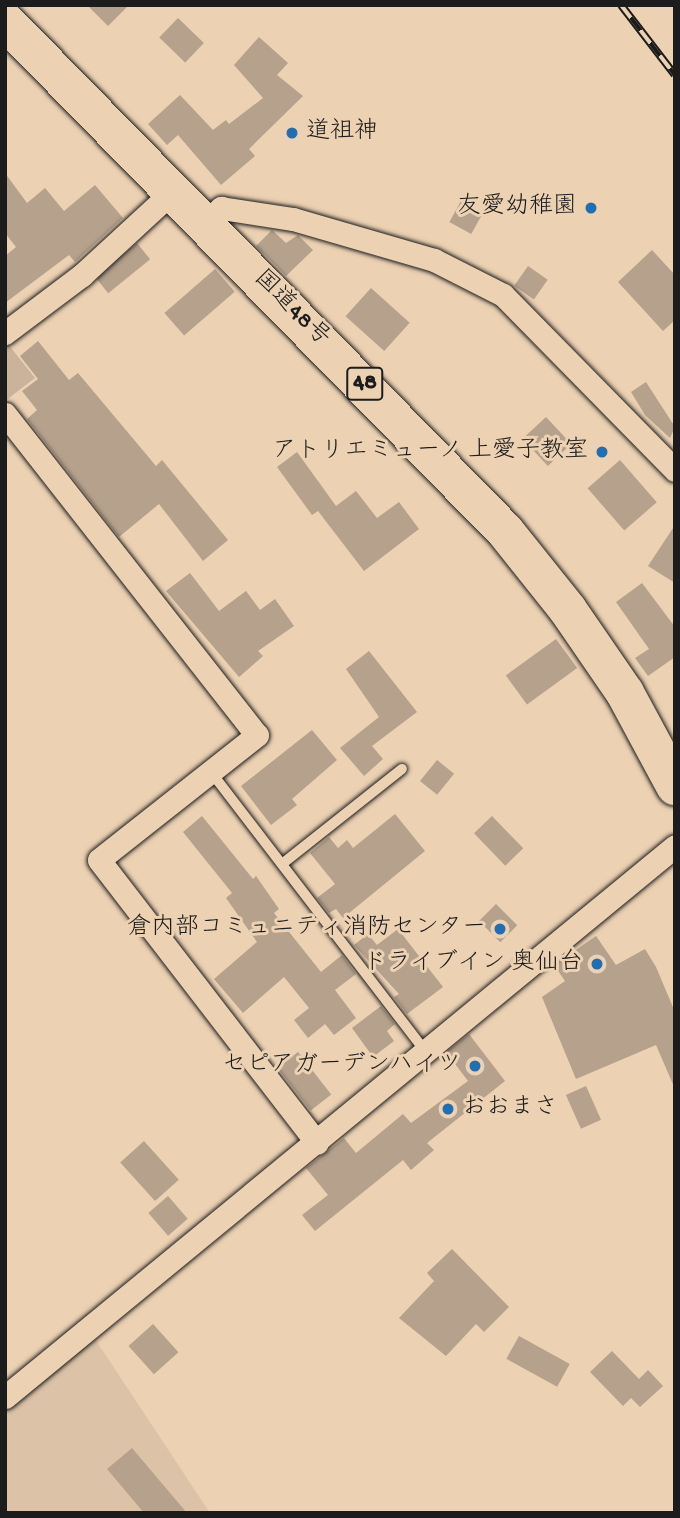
<!DOCTYPE html>
<html>
<head>
<meta charset="utf-8">
<style>
	body { margin:0 }
	#map { position:relative; width:680px; height:1518px; overflow:hidden; background:#ecd1b3; font-family:"Gochi Hand","Klee One",sans-serif }
	div>[style] { position:absolute }
	.built>* { inset:0; background:#dcc3a7 }
	.green>* { inset:0; background:#cab39a }
	.building>* { inset:0; background:#b5a18c; transform-origin:0 0 }
	.roads { filter:drop-shadow(0 0 2px #1c1c1c) drop-shadow(0 0 2px #1c1c1c) }
	.lane>* { height:10px; margin:-5px; padding:0 5px; transform-origin:5px; border-radius:5px; background:#ecd1b3 }
	.street>* { height:23px; margin:-11.5px; padding:0 11.5px; transform-origin:11.5px; border-radius:11.5px; background:#ecd1b3 }
	.highway>* { height:38px; margin:-19px; padding:0 19px; transform-origin:19px; border-radius:19px; background:#ecd1b3 }
	.rail>* { height:8px; margin-top:-4px; transform-origin:0; background:repeating-linear-gradient(90deg,#ecd1b3 0 16px,#1c1c1c 0 32px); box-sizing:border-box; border-block:2px solid #1c1c1c }
	.dots>* { width:19px; height:19px; translate:-50% -50%; box-sizing:border-box; border:4px solid #ecd1b3; border-radius:50% }
	span { translate:-50% -50%; white-space:nowrap; text-align:center; line-height:1.15; -webkit-text-stroke:6px #ecd1b3; paint-order:stroke }
	.shield-label span { padding:2px 5px; background:#ecd1b3; border:2px solid; border-radius:5px; -webkit-text-stroke-width:0 }
	.shield-label { font-size:23px; color:#1c1c1c; font-weight:700 }
	.poi-label { font-size:24px; color:#1c1c1c }
	.left { translate:0 -50%; text-align:left }
	.right { translate:-100% -50%; text-align:right }
	.street-label { font-size:24px; color:#1c1c1c }
	.frame { position:absolute; inset:0; border:7px solid #1c1c1c; pointer-events:none }
</style>
</head>
<body>
<div id="map">
	<div class="built">
		<div style="clip-path:polygon(93px 1336px,210px 1513px,5px 1513px,5px 1408px)"></div>
	</div>
	<div class="green">
		<div style="clip-path:polygon(8px 344px,35px 378px,5px 401px,5px 346px)"></div>
	</div>
	<div class="building">
		<div style="clip-path:polygon(87px 5px,129px 5px,108px 26px)"></div>
		<div style="left:178px;top:18px;width:36px;height:27px;rotate:44deg"></div>
		<div style="clip-path:polygon(259px 37px,288px 63px,277px 75px,303px 96px,249px 149px,255px 156px,221px 185px,178px 135px,167px 145px,148px 124px,180px 95px,213px 130px,226px 120px,229px 124px,263px 98px,234px 65px)"></div>
		<div style="clip-path:polygon(5px 173px,27px 203px,45px 188px,64px 211px,95px 185px,123px 218px,75px 262px,69px 255px,5px 303px,5px 256px,16px 247px,5px 233px)"></div>
		<div style="left:461px;top:201px;width:25px;height:24px;rotate:29deg"></div>
		<div style="clip-path:polygon(272px 230px,286px 243px,298px 235px,313px 250px,286px 276px,256px 246px)"></div>
		<div style="left:137px;top:243px;width:21px;height:54px;rotate:51deg"></div>
		<div style="clip-path:polygon(652px 250px,675px 275px,675px 320px,663px 331px,618px 282px)"></div>
		<div style="left:528px;top:266px;width:24px;height:24px;rotate:35deg"></div>
		<div style="left:215px;top:269px;width:30px;height:67px;rotate:49deg"></div>
		<div style="left:371px;top:288px;width:52px;height:38px;rotate:42deg"></div>
		<div style="clip-path:polygon(38px 341px,69px 380px,78px 373px,156px 466px,162px 460px,228px 540px,203px 561px,159px 504px,119px 537px,27px 419px,37px 410px,22px 391px,38px 379px,20px 356px)"></div>
		<div style="clip-path:polygon(646px 382px,675px 427px,670px 438px,645px 415px,631px 392px)"></div>
		<div style="left:546px;top:417px;width:37px;height:32px;rotate:47deg"></div>
		<div style="clip-path:polygon(297px 452px,336px 506px,356px 491px,377px 518px,399px 502px,419px 529px,364px 571px,318px 511px,312px 515px,277px 467px)"></div>
		<div style="left:620px;top:460px;width:56px;height:43px;rotate:49deg"></div>
		<div style="clip-path:polygon(675px 525px,675px 583px,648px 566px)"></div>
		<div style="clip-path:polygon(190px 573px,219px 611px,246px 591px,260px 610px,275px 599px,294px 626px,258px 651px,263px 656px,239px 677px,166px 591px)"></div>
		<div style="clip-path:polygon(642px 583px,675px 627px,675px 657px,648px 676px,635px 658px,649px 649px,616px 602px)"></div>
		<div style="left:556px;top:639px;width:36px;height:62px;rotate:54deg"></div>
		<div style="clip-path:polygon(369px 651px,417px 712px,372px 746px,383px 759px,364px 776px,340px 748px,379px 717px,346px 669px)"></div>
		<div style="clip-path:polygon(312px 730px,337px 760px,292px 799px,297px 805px,271px 825px,241px 786px)"></div>
		<div style="left:437px;top:760px;width:22px;height:27px;rotate:39deg"></div>
		<div style="clip-path:polygon(395px 814px,425px 851px,343px 918px,336px 909px,329px 913px,317px 898px,335px 884px,310px 853px,329px 837px,338px 848px,347px 840px,353px 848px)"></div>
		<div style="clip-path:polygon(202px 816px,253px 879px,256px 876px,279px 909px,274px 913px,321px 972px,342px 955px,356px 974px,335px 990px,356px 1018px,334px 1035px,325px 1024px,308px 1038px,294px 1020px,309px 1008px,284px 977px,243px 1013px,214px 979px,257px 942px,226px 898px,232px 893px,183px 832px)"></div>
		<div style="left:492px;top:816px;width:45px;height:25px;rotate:46deg"></div>
		<div style="left:496px;top:904px;width:30px;height:24px;rotate:45deg"></div>
		<div style="clip-path:polygon(398px 929px,443px 987px,407px 1014px,394px 997px,399px 994px,354px 945px,368px 934px,377px 945px)"></div>
		<div style="clip-path:polygon(596px 936px,616px 965px,645px 949px,656px 967px,675px 1012px,675px 1089px,656px 1045px,576px 1079px,542px 997px,565px 981px,554px 965px)"></div>
		<div style="clip-path:polygon(381px 1006px,395px 1024px,387px 1031px,394px 1041px,373px 1057px,352px 1028px)"></div>
		<div style="clip-path:polygon(469px 1034px,505px 1081px,427px 1143px,434px 1150px,411px 1170px,403px 1160px,315px 1231px,302px 1215px,328px 1195px,306px 1168px,344px 1138px,356px 1153px,403px 1114px,411px 1123px,468px 1081px,446px 1052px)"></div>
		<div style="left:298px;top:1052px;width:54px;height:26px;rotate:52deg"></div>
		<div style="left:586px;top:1086px;width:37px;height:22px;rotate:66deg"></div>
		<div style="left:144px;top:1141px;width:52px;height:32px;rotate:48deg"></div>
		<div style="left:168px;top:1196px;width:30px;height:26px;rotate:49deg"></div>
		<div style="clip-path:polygon(452px 1249px,509px 1307px,484px 1332px,476px 1324px,446px 1356px,399px 1318px,434px 1281px,427px 1273px)"></div>
		<div style="left:153px;top:1324px;width:38px;height:33px;rotate:48deg"></div>
		<div style="left:519px;top:1336px;width:58px;height:26px;rotate:29deg"></div>
		<div style="clip-path:polygon(612px 1351px,639px 1379px,648px 1370px,663px 1386px,640px 1407px,631px 1398px,623px 1406px,590px 1372px)"></div>
		<div style="clip-path:polygon(132px 1448px,187px 1513px,144px 1513px,107px 1469px)"></div>
	</div>
	<div class="roads">
		<div class="lane">
			<div style="left:211px;top:772px;width:354px;rotate:52.5deg"></div>
			<div style="left:282px;top:864px;width:153px;rotate:-38.4deg"></div>
		</div>
		<div class="street">
			<div style="left:206px;top:222px;width:21px;rotate:-43deg"></div>
			<div style="left:221px;top:208px;width:73px;rotate:8.7deg"></div>
			<div style="left:293px;top:219px;width:147px;rotate:16.2deg"></div>
			<div style="left:434px;top:260px;width:77px;rotate:26.9deg"></div>
			<div style="left:503px;top:295px;width:245px;rotate:45.5deg"></div>
			<div style="left:5px;top:333px;width:96px;rotate:-37deg"></div>
			<div style="left:82px;top:275px;width:124px;rotate:-42.7deg"></div>
			<div style="left:5px;top:414px;width:408px;rotate:51.9deg"></div>
			<div style="left:257px;top:735px;width:201px;rotate:141.7deg"></div>
			<div style="left:99px;top:860px;width:357px;rotate:52.4deg"></div>
			<div style="left:5px;top:1397px;width:867px;rotate:-39.43deg"></div>
		</div>
		<div class="highway">
			<div style="left:5px;top:21px;width:714px;rotate:45.57deg"></div>
			<div style="left:505px;top:531px;width:101px;rotate:51.4deg"></div>
			<div style="left:568px;top:610px;width:101px;rotate:55.5deg"></div>
			<div style="left:625px;top:693px;width:106px;rotate:61.7deg"></div>
		</div>
	</div>
	<div class="rail">
		<div style="left:621px;top:5px;width:88px;rotate:52.4deg"></div>
	</div>
	<div class="dots">
		<div style="left:292px;top:133px;background:#1f6fb2"></div>
		<div style="left:591px;top:208px;background:#1f6fb2"></div>
		<div style="left:602px;top:452px;background:#1f6fb2"></div>
		<div style="left:500px;top:929px;background:#1f6fb2"></div>
		<div style="left:597px;top:964px;background:#1f6fb2"></div>
		<div style="left:475px;top:1066px;background:#1f6fb2"></div>
		<div style="left:448px;top:1109px;background:#1f6fb2"></div>
	</div>
	<div class="shield-label">
		<span style="left:365px;top:384px">48</span>
	</div>
	<div class="poi-label">
		<span class="left" style="left:306px;top:133px">道祖神</span>
		<span class="right" style="left:577px;top:208px">友愛幼稚園</span>
		<span class="right" style="left:588px;top:452px">アトリエミューノ 上愛子教室</span>
		<span class="right" style="left:486px;top:929px">倉内部コミュニティ消防センター</span>
		<span class="right" style="left:583px;top:964px">ドライブイン 奥仙台</span>
		<span class="right" style="left:461px;top:1066px">セピアガーデンハイツ</span>
		<span class="left" style="left:462px;top:1109px">おおまさ</span>
	</div>
	<div class="street-label">
		<span style="left:291px;top:309px;rotate:45deg">国道48号</span>
	</div>
	<div class="frame"></div>
</div>
</body>
</html>
